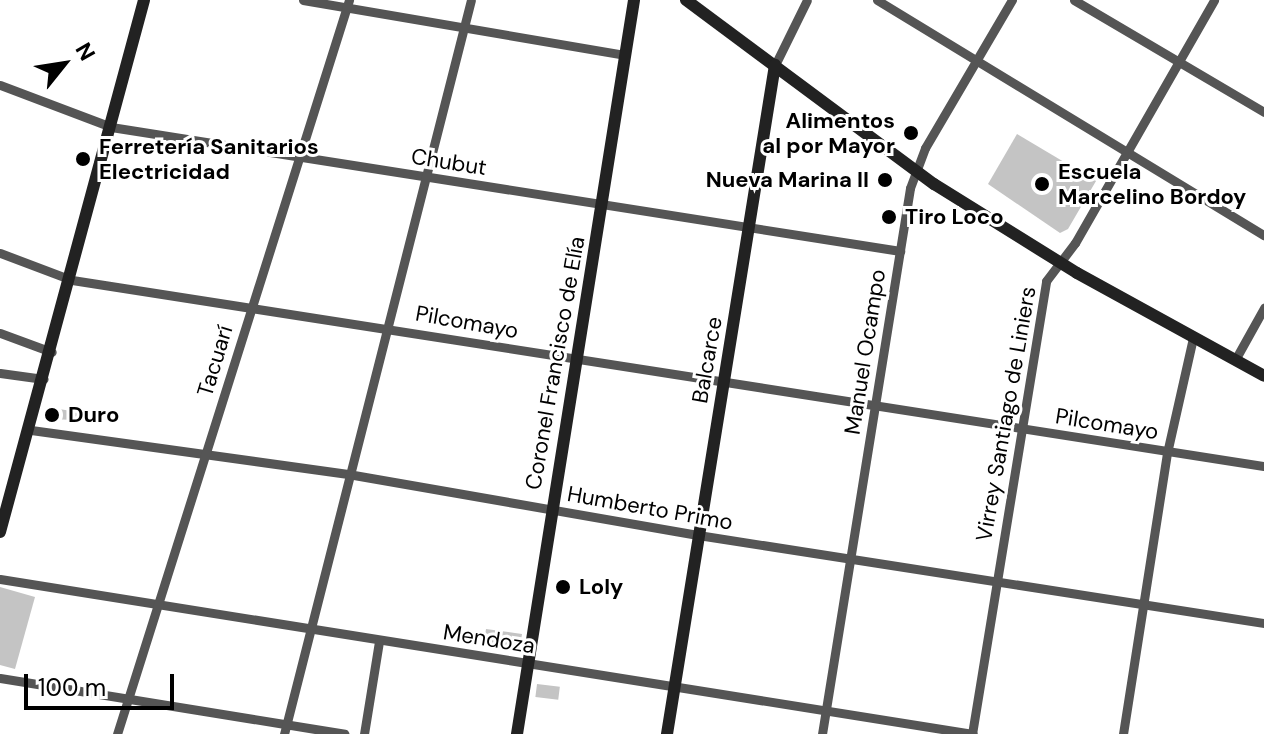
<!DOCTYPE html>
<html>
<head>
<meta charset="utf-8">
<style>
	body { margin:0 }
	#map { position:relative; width:1264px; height:734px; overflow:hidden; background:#fff; font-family:"DM Sans",sans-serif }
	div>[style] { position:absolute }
	.building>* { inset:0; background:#c4c4c4; transform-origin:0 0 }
	.street>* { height:9px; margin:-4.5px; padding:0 4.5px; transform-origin:4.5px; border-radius:4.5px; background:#555 }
	.secondary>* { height:12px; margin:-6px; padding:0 6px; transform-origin:6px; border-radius:6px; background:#222 }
	.dots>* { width:22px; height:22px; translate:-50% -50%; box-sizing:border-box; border:4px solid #fff; border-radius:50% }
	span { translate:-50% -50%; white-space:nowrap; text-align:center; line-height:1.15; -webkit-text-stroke:6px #fff; paint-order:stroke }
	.poi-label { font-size:22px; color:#000; font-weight:700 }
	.right { translate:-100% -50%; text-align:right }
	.left { translate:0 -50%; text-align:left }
	.street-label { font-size:22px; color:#000 }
	.north { position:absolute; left:24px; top:24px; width:80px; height:80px; -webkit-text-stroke:6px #fff; paint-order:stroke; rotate:60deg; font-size:22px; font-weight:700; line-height:32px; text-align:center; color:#000 }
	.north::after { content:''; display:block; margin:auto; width:28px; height:36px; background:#000; clip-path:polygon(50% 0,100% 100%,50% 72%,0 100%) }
	.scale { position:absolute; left:24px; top:674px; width:150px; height:36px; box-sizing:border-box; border:4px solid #000; border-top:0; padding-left:10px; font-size:24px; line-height:28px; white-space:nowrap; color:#000; -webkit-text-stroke:6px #fff; paint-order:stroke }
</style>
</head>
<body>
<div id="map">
	<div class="building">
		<div style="clip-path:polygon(1017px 134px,1096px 181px,1068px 229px,1060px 233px,988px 184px)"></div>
		<div style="clip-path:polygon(46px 407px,78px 412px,76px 420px,47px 419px)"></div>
		<div style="clip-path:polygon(0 587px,35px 597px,15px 669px,0 665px)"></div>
		<div style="clip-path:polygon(486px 629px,522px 634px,521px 641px,514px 647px,484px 643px)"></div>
		<div style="left:537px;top:684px;width:23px;height:13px;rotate:7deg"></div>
	</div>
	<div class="street">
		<div style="left:303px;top:0;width:326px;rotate:9.7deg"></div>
		<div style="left:877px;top:0;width:453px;rotate:31.3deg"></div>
		<div style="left:1074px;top:0;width:221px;rotate:30.5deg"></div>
		<div style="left:775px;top:65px;width:72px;rotate:-63.8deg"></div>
		<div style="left:0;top:85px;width:119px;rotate:20.7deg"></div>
		<div style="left:111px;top:127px;width:799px;rotate:8.93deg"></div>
		<div style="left:0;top:253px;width:77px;rotate:20.6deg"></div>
		<div style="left:72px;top:280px;width:1206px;rotate:8.87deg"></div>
		<div style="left:0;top:333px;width:55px;rotate:20.1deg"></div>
		<div style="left:1235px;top:360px;width:60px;rotate:-60.9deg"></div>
		<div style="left:0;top:373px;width:44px;rotate:7.8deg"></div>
		<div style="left:31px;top:430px;width:320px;rotate:7.9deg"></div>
		<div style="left:348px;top:474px;width:355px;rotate:9.9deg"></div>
		<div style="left:698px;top:535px;width:573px;rotate:8.84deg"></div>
		<div style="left:0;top:579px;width:985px;rotate:9.05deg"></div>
		<div style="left:0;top:678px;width:349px;rotate:9.2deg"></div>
		<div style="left:117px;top:734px;width:770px;rotate:-72.46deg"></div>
		<div style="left:284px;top:734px;width:757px;rotate:-75.71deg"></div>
		<div style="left:364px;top:734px;width:94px;rotate:-80.8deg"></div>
		<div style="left:822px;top:734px;width:553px;rotate:-80.84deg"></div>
		<div style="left:910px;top:188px;width:43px;rotate:-69.4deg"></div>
		<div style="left:925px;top:148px;width:172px;rotate:-59.6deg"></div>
		<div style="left:972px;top:734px;width:459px;rotate:-80.7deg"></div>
		<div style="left:1046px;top:281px;width:48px;rotate:-52.7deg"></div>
		<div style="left:1075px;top:243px;width:280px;rotate:-60.2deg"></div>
		<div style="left:1123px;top:734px;width:284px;rotate:-81.1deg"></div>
		<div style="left:1167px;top:453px;width:118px;rotate:-77.3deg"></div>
	</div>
	<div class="secondary">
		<div style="left:686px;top:0;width:309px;rotate:36.6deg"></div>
		<div style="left:934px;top:184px;width:168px;rotate:31.9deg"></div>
		<div style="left:1077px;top:273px;width:213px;rotate:28.8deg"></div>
		<div style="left:0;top:532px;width:551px;rotate:-74.85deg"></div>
		<div style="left:517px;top:734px;width:743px;rotate:-80.94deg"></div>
		<div style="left:667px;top:734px;width:678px;rotate:-80.83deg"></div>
	</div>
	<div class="dots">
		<div style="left:911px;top:133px;background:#000"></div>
		<div style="left:83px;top:159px;background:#000"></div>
		<div style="left:885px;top:180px;background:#000"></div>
		<div style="left:1042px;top:184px;background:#000"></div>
		<div style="left:889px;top:217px;background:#000"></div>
		<div style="left:52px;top:415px;background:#000"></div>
		<div style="left:563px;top:587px;background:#000"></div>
	</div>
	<div class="poi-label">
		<span class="right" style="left:895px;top:133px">Alimentos<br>al por Mayor</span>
		<span class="left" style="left:99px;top:159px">Ferretería Sanitarios<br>Electricidad</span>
		<span class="left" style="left:1058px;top:184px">Escuela<br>Marcelino Bordoy</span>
		<span class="right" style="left:869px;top:180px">Nueva Marina II</span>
		<span class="left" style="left:905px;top:217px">Tiro Loco</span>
		<span class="left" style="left:68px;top:415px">Duro</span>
		<span class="left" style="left:579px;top:587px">Loly</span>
	</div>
	<div class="street-label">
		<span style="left:449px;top:162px;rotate:9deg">Chubut</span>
		<span style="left:467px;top:322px;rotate:10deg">Pilcomayo</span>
		<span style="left:865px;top:352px;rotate:-81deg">Manuel Ocampo</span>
		<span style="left:707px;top:360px;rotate:-80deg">Balcarce</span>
		<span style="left:215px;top:361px;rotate:-73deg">Tacuarí</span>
		<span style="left:555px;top:363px;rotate:-80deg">Coronel Francisco de Elía</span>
		<span style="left:1006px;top:414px;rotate:-80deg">Virrey Santiago de Liniers</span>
		<span style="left:1107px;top:424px;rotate:9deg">Pilcomayo</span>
		<span style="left:650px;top:508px;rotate:10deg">Humberto Primo</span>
		<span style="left:489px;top:639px;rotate:9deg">Mendoza</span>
	</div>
	<div class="north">N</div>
	<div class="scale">100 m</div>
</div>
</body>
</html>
